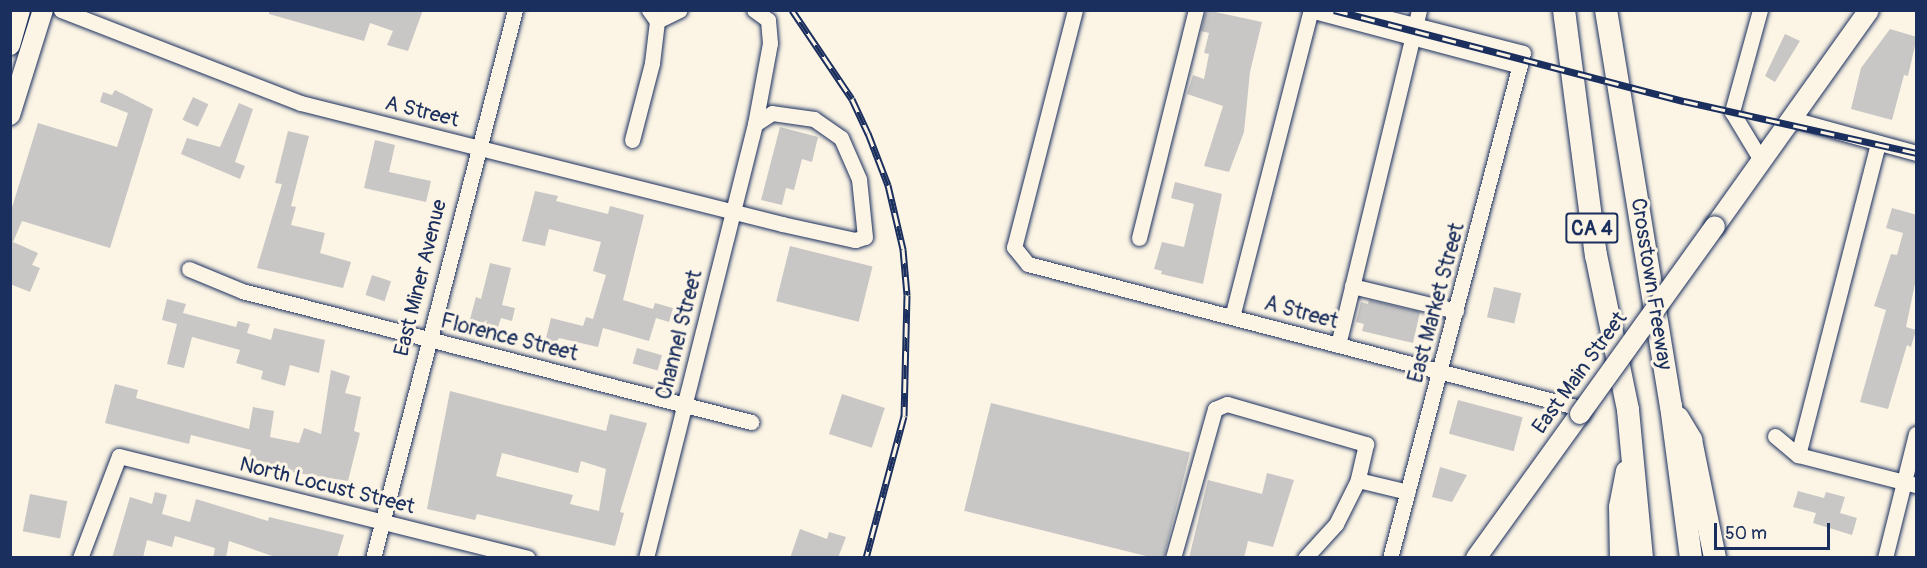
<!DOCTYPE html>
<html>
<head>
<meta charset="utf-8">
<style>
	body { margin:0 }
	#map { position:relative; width:1927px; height:568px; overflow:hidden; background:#fcf5e5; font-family:Pangolin,sans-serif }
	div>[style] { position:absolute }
	.building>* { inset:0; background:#c8c7c6; transform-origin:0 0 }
	.roads { filter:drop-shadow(0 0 2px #1b2f5e) drop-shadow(0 0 2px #1b2f5e) }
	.minor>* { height:15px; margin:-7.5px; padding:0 7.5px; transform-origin:7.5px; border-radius:7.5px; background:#fcf5e5 }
	.major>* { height:20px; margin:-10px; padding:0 10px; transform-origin:10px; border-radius:10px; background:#fcf5e5 }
	.highway>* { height:22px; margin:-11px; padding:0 11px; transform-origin:11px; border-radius:11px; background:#fcf5e5 }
	.rail>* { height:7px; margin-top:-3.5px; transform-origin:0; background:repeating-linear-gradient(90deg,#fcf5e5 0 14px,#1b2f5e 0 28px); box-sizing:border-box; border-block:2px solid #1b2f5e }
	.bridges { filter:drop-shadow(0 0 2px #1b2f5e) drop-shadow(0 0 2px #1b2f5e) }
	.major-bridge>* { height:20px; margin:-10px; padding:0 10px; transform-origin:10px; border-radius:10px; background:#fcf5e5 }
	span { translate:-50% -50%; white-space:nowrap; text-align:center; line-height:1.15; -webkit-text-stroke:6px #fcf5e5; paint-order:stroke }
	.shield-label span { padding:2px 4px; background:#fcf5e5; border:2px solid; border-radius:4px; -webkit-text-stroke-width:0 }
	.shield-label { font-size:20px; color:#1b2f5e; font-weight:700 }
	.street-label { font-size:21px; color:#1b2f5e }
	.frame { position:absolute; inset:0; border:12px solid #1b2f5e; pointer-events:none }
	.scale { position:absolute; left:1714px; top:523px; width:116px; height:27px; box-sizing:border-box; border:3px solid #1b2f5e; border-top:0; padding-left:8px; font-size:18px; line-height:21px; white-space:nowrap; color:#1b2f5e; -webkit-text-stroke:4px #fcf5e5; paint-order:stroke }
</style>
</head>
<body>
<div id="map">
	<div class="building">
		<div style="clip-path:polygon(269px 10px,423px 10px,408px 51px,387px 45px,393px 31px,370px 23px,364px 41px,269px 14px)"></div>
		<div style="clip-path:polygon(1206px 10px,1262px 22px,1250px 72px,1244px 132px,1229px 172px,1204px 166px,1223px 106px,1187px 94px,1193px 75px,1204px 79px,1209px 54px,1204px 53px,1209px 33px,1201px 31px)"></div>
		<div style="clip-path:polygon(1890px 29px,1917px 37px,1908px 76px,1904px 75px,1892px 120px,1851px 109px,1861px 68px)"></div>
		<div style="clip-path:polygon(1785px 34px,1800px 41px,1775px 82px,1765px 76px)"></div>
		<div style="clip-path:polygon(115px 90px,153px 109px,110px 248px,22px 221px,13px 242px,38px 253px,32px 265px,40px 268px,30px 292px,10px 284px,10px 214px,38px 123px,117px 147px,128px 113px,100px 102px,103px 92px,112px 95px)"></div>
		<div style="left:193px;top:97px;width:17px;height:25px;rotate:25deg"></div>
		<div style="clip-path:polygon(239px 103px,253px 109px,235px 162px,245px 166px,240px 179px,181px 154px,187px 138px,220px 147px)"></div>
		<div style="clip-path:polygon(780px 127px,818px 137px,812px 162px,802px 159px,794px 190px,786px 188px,782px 205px,761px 200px)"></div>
		<div style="clip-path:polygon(288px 131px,309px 136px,291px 206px,296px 207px,291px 225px,325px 233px,320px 253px,351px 262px,343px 288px,257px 268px,282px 184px,275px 183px)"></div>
		<div style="clip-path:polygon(375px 140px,395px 145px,389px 172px,431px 181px,426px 202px,364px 188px)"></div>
		<div style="clip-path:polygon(1175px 182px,1222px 194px,1203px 284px,1161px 274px,1162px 271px,1154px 269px,1162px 242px,1184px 247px,1194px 204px,1171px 198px)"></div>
		<div style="clip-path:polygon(535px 191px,558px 196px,556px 201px,608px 214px,610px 206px,644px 215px,623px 300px,653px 309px,655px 303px,673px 308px,669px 322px,656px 318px,649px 341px,603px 328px,598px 347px,559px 338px,557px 345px,545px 342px,551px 318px,583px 326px,586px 317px,593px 319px,606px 275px,593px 271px,601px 242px,549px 229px,545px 246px,522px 241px)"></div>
		<div style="clip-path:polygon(1892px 208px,1917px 215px,1917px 274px,1906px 327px,1916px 330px,1911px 347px,1907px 345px,1888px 409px,1860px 402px,1886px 310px,1874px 306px,1891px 254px,1897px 255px,1903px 233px,1886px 228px)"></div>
		<div style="left:790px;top:246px;width:85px;height:57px;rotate:14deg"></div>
		<div style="clip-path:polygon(490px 263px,511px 268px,502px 305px,515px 308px,512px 321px,501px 318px,498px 327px,470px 319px,476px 297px,481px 299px)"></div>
		<div style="left:372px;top:275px;width:20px;height:21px;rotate:18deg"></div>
		<div style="left:1494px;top:287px;width:28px;height:31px;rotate:13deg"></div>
		<div style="clip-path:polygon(167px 299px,186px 304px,183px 313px,236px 327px,238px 321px,250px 324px,247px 333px,271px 340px,274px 328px,325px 340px,319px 373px,290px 365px,285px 386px,261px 379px,263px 371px,236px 363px,240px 350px,192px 337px,184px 368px,167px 364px,177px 324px,162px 320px)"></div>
		<div style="clip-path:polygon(1369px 300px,1420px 312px,1413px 343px,1362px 331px,1364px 324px,1356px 322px,1361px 302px,1368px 304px)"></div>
		<div style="left:637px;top:348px;width:26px;height:16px;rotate:16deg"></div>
		<div style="clip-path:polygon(331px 370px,350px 376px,345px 393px,361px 397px,354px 431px,360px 433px,348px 481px,273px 469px,274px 465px,249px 458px,251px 450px,191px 435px,189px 444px,105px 423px,115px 384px,138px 390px,136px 398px,249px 429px,253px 407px,274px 411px,270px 437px,299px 443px,304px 428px,321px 434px)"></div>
		<div style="clip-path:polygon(evenodd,450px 391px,606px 431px,610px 414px,647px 423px,620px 512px,624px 513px,615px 546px,477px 514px,475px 520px,427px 509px,450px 391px,502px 453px,578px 473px,581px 461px,606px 469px,599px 511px,570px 504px,573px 495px,496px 476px,502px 453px)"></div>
		<div style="left:842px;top:394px;width:45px;height:42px;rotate:18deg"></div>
		<div style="left:1458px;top:400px;width:67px;height:35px;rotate:15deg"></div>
		<div style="left:991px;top:403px;width:205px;height:111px;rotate:14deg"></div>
		<div style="clip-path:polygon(1440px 467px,1467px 475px,1452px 502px,1432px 497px)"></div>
		<div style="clip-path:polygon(1267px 473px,1294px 480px,1273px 547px,1248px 541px,1244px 558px,1189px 558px,1208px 480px,1262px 494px)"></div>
		<div style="clip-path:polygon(1798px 491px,1824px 498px,1826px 492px,1845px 497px,1840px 513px,1857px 518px,1852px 535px,1813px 523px,1816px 513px,1793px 507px)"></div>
		<div style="clip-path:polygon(155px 492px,167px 495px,162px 514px,190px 522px,196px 499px,268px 521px,269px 517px,344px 535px,337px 558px,278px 558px,229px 541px,226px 558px,213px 558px,215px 548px,175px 536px,172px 547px,147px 540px,143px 558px,112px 558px,130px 497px,152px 504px)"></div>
		<div style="left:30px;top:494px;width:38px;height:38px;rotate:11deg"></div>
		<div style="clip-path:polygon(800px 529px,827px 539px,829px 532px,846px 537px,838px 558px,790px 558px)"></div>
	</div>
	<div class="roads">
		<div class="minor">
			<div style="left:61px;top:10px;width:257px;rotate:21.2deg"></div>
			<div style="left:301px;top:103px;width:496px;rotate:14.1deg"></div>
			<div style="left:782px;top:224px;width:75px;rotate:12.4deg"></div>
			<div style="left:855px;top:240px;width:10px;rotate:-17deg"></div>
			<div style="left:865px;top:237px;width:58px;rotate:-95.9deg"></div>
			<div style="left:859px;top:179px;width:45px;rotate:-113.7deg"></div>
			<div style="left:841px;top:138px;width:33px;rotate:-145deg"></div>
			<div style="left:814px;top:119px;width:42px;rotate:-171.9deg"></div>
			<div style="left:772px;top:113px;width:20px;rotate:147deg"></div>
			<div style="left:1075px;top:10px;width:245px;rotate:104.4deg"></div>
			<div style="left:1014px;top:247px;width:22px;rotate:51deg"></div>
			<div style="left:1028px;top:264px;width:575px;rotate:14.62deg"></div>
			<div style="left:1310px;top:10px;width:217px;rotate:14.9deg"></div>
			<div style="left:1356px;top:10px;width:172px;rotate:14.4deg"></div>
			<div style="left:1523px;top:53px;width:522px;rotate:104.75deg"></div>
			<div style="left:1760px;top:10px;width:106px;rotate:105.4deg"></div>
			<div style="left:1732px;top:112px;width:56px;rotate:58.9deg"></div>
			<div style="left:657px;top:21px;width:25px;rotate:-26deg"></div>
			<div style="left:1792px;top:119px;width:129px;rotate:15.3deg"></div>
			<div style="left:632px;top:140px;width:80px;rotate:-75.4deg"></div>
			<div style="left:652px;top:63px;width:42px;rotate:-83.2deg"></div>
			<div style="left:657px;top:21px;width:14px;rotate:-126deg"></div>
			<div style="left:1139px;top:238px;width:235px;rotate:-76deg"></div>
			<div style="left:189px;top:269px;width:57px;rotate:22.5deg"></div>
			<div style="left:242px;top:291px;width:526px;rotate:14.43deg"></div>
			<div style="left:1352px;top:286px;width:107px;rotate:13.5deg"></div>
			<div style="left:1232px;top:317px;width:317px;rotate:-75.6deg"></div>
			<div style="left:1338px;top:345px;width:345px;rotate:-76.4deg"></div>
			<div style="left:1775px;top:436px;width:30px;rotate:40deg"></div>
			<div style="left:1798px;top:455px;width:122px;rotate:14.3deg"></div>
			<div style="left:1798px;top:455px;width:322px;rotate:-75.6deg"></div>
			<div style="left:80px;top:558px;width:109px;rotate:-69.1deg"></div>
			<div style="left:119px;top:456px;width:421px;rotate:14deg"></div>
			<div style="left:373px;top:558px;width:566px;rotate:-75.47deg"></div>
			<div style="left:646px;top:558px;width:447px;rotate:-75.9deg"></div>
			<div style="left:755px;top:124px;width:82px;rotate:-79.5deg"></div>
			<div style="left:770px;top:43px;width:23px;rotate:-95deg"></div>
			<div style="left:768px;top:20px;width:17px;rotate:-144deg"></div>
			<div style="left:1173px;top:558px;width:155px;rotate:-74.3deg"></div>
			<div style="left:1215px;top:409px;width:13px;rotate:-23deg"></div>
			<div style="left:1227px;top:404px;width:145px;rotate:16.1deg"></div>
			<div style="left:1366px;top:444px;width:37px;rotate:103deg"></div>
			<div style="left:1305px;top:558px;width:46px;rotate:-47.6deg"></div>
			<div style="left:1336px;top:524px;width:49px;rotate:-63.4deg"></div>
			<div style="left:1358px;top:480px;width:51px;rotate:13.5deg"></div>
			<div style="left:1885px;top:558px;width:128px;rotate:-76deg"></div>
		</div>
		<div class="major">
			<div style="left:10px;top:45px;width:36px;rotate:-74deg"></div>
			<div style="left:10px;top:115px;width:110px;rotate:-72.6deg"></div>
			<div style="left:1715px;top:226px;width:265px;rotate:-54.5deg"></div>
			<div style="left:1476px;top:558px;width:178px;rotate:-54.2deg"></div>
		</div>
		<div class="highway">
			<div style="left:1564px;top:10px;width:247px;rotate:82.6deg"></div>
			<div style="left:1596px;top:255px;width:158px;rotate:78.3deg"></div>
			<div style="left:1628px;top:410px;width:149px;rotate:84.6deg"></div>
			<div style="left:1606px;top:10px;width:401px;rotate:80.7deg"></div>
			<div style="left:1671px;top:406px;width:153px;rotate:82.5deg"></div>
			<div style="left:1678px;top:418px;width:26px;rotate:59deg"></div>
			<div style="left:1691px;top:440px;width:120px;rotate:78.5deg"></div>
			<div style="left:1621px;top:558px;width:51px;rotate:-91.1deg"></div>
			<div style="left:1620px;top:507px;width:36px;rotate:-79deg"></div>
		</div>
	</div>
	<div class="rail">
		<div style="left:792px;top:10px;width:107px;rotate:56deg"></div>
		<div style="left:852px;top:99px;width:38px;rotate:65deg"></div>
		<div style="left:868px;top:133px;width:56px;rotate:69deg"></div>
		<div style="left:888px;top:185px;width:66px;rotate:76.8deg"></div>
		<div style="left:903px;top:249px;width:46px;rotate:85deg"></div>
		<div style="left:907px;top:295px;width:121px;rotate:91.4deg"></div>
		<div style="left:904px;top:416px;width:147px;rotate:105deg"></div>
		<div style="left:1334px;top:10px;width:362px;rotate:14.6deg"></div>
		<div style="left:1684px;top:101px;width:238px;rotate:12.6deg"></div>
	</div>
	<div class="bridges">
		<div class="major-bridge">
			<div style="left:1580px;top:414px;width:231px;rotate:-54.3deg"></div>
		</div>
	</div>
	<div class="shield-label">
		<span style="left:1592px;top:228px">CA 4</span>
	</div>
	<div class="street-label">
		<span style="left:422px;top:112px;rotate:14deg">A Street</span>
		<span style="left:421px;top:278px;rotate:-76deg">East Miner Avenue</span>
		<span style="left:1651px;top:284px;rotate:81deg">Crosstown Freeway</span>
		<span style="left:1437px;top:303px;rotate:-75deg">East Market Street</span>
		<span style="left:1301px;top:313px;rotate:15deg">A Street</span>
		<span style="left:680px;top:335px;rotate:-76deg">Channel Street</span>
		<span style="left:509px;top:338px;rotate:14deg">Florence Street</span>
		<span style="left:1580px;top:373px;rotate:-54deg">East Main Street</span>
		<span style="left:327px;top:486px;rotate:14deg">North Locust Street</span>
	</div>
	<div class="frame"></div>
	<div class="scale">50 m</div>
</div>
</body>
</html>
